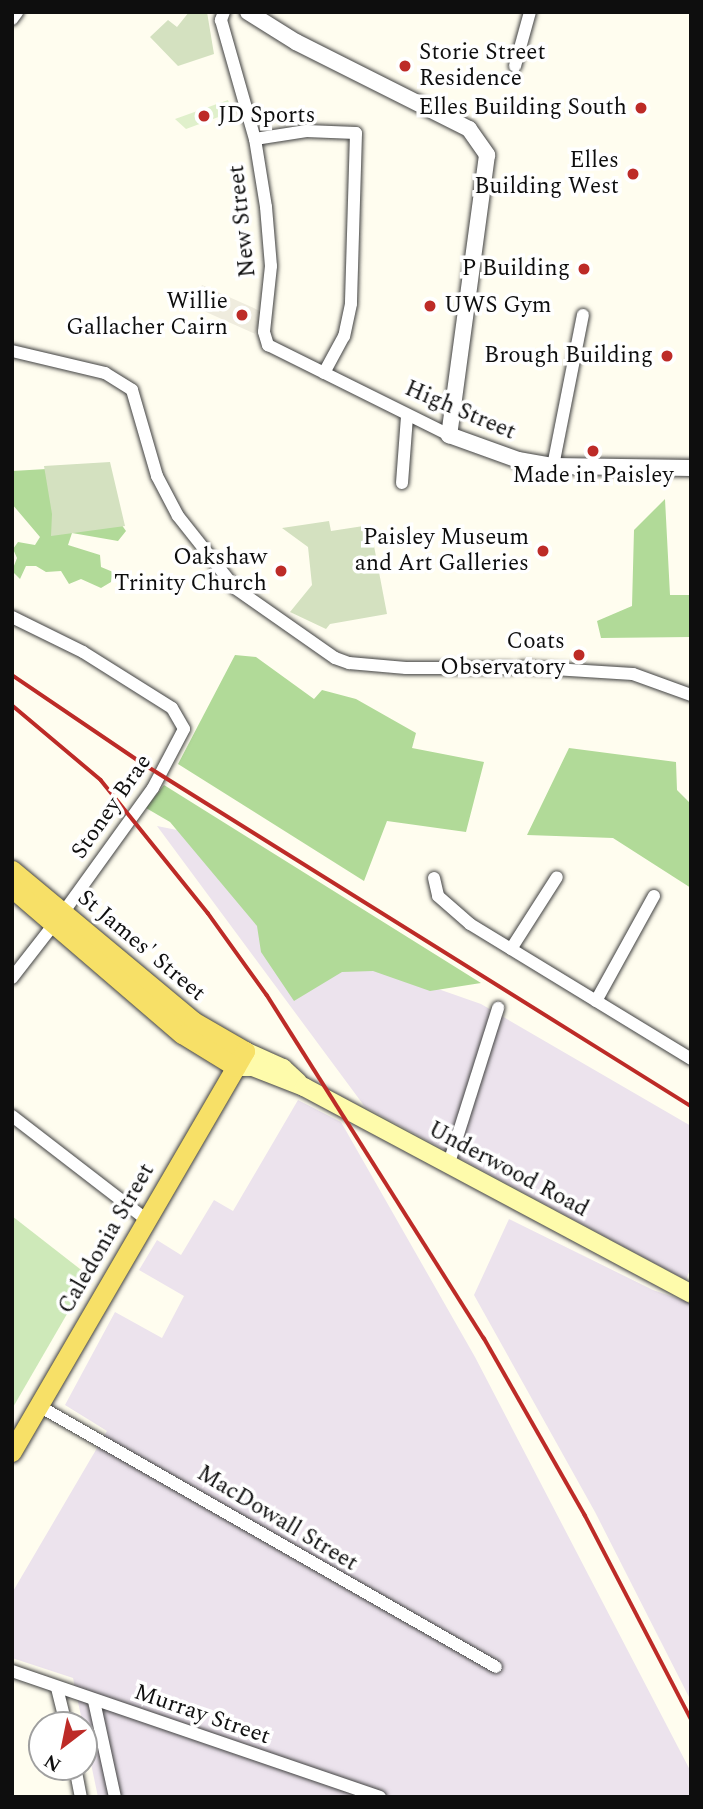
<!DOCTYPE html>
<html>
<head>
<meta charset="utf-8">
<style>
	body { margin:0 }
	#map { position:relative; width:703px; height:1809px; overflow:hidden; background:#fffdef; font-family:Spectral,serif }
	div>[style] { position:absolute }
	.industrial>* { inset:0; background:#ece3ed }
	.green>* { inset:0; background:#cee9b9 }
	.forest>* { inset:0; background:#b1da98 }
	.cemetery>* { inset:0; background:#d4e1c0 }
	.pitch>* { inset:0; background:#e0f0cb }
	.plaza>* { inset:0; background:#efecde; transform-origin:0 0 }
	.roads { filter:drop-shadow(0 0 2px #414141) drop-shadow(0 0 2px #414141) }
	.minor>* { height:12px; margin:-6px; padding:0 6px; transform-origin:6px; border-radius:6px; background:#fff }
	.tertiary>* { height:16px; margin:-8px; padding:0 8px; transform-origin:8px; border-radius:8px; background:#fff }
	.secondary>* { height:18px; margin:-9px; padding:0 9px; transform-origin:9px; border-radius:9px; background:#fefbab }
	.primary>* { height:19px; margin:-9.5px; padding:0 9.5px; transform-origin:9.5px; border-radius:9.5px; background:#f7e067 }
	.rail>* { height:3.5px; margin:-1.75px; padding:0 1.75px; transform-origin:1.75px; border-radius:1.75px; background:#bd2b27 }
	.dots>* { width:19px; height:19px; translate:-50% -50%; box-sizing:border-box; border:4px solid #fff; border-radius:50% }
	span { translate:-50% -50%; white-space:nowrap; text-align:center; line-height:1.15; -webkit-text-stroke:7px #fff; paint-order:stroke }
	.poi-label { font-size:23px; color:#0e0e0e }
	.left { translate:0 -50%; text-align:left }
	.right { translate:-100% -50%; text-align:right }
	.street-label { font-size:23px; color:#0e0e0e }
	.frame { position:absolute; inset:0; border:14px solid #0e0e0e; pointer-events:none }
	.north { position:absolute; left:28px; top:1711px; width:70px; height:70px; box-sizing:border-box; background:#fff; border:2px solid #9f9f9f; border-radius:50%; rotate:212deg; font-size:19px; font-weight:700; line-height:28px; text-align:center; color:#0e0e0e }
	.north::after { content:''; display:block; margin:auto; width:24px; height:32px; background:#bd2b27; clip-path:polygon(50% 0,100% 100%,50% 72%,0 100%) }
</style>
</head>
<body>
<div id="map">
	<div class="industrial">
		<div style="clip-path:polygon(157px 826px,187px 832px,384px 970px,481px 1004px,691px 1126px,691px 1267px,686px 1280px,365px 1107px)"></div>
		<div style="clip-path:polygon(298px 1100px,341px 1122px,475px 1357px,691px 1772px,691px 1797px,98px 1797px,73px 1678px,12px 1658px,12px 1593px,107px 1431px,65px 1405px,115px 1312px,162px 1338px,184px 1296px,139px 1270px,157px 1240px,181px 1255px,214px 1200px,233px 1211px)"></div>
		<div style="clip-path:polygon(509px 1219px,653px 1290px,691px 1303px,691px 1701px,595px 1512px,474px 1295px)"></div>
	</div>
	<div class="green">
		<div style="clip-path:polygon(12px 1216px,89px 1276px,12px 1409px)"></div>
	</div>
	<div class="forest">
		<div style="clip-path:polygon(81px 467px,126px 531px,118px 541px,72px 533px,68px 545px,100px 555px,101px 567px,113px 572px,111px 582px,101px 588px,81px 579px,69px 584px,61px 571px,46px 572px,36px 566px,26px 566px,20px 579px,12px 571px,17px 558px,13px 549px,18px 542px,35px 545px,40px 537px,12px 504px,12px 471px)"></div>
		<div style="clip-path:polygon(665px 499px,670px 595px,691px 595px,691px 637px,601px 638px,597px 621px,632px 606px,634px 530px)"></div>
		<div style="clip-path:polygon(235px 655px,256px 657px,314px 699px,322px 690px,356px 699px,416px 733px,412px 748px,484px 762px,466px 832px,387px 821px,364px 881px,178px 764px)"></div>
		<div style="clip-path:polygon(569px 748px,676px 762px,677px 790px,691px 804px,691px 888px,613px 838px,527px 835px)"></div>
		<div style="clip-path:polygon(164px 785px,481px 983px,430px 991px,373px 971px,342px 972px,294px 1001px,261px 952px,257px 926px,170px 822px,146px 808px)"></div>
	</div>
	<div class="cemetery">
		<div style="clip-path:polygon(189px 12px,207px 12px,214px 54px,178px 66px,150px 37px,168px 20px,177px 27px)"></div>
		<div style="clip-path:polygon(110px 462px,125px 526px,51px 536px,52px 514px,44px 466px)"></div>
		<div style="clip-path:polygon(329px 521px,331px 531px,370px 525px,387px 614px,330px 624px,326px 629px,290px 612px,312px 585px,308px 547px,282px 528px)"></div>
	</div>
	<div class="pitch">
		<div style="clip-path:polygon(228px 100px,232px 112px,186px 129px,175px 119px)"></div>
	</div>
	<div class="plaza">
		<div style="left:202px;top:285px;width:68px;height:23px;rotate:24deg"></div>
	</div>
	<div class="roads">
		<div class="minor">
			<div style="left:224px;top:12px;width:9px;rotate:111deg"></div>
			<div style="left:221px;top:20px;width:124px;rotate:74.1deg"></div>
			<div style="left:255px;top:139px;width:69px;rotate:80.8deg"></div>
			<div style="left:266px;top:207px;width:59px;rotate:85.2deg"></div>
			<div style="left:271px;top:266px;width:66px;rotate:96.1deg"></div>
			<div style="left:264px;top:332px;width:14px;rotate:73deg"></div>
			<div style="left:268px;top:345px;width:202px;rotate:26.4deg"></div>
			<div style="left:12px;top:19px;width:9px;rotate:-54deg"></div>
			<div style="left:515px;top:66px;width:56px;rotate:-74.5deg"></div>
			<div style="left:255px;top:139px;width:52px;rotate:-8.9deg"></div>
			<div style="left:306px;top:131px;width:50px;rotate:2.3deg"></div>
			<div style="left:356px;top:133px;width:171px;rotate:91.7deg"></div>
			<div style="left:351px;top:304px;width:33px;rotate:102deg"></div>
			<div style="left:344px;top:336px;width:42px;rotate:118.4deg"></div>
			<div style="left:12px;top:351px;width:96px;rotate:13.3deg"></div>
			<div style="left:105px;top:373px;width:32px;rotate:32deg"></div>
			<div style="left:132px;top:390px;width:90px;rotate:73.8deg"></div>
			<div style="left:157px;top:476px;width:45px;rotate:62.3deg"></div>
			<div style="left:178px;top:516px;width:92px;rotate:51.6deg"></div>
			<div style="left:235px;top:588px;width:122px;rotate:35deg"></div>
			<div style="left:335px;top:658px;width:15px;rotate:20deg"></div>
			<div style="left:349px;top:663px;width:57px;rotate:5deg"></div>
			<div style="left:406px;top:668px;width:105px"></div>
			<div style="left:553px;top:466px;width:154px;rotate:-78.8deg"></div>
			<div style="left:402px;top:483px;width:67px;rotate:-85.7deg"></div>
			<div style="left:12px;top:617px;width:79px;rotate:26.2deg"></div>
			<div style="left:83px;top:652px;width:105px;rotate:32.2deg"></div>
			<div style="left:172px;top:708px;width:24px;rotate:60deg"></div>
			<div style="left:184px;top:729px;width:67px;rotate:117.7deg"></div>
			<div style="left:153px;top:788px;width:154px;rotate:125.8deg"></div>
			<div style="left:522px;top:667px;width:111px;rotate:3.6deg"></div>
			<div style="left:633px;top:674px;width:62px;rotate:19.9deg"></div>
			<div style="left:434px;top:878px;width:18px;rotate:77deg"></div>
			<div style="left:438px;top:896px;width:43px;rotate:41.2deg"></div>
			<div style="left:470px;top:924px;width:259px;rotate:31.4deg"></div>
			<div style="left:511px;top:949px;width:85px;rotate:-57.4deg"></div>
			<div style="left:12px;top:978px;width:68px;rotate:-52.1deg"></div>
			<div style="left:596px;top:1001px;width:120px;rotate:-61.1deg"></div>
			<div style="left:12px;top:1116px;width:170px;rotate:37.6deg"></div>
			<div style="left:448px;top:1166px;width:166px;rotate:-72.4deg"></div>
			<div style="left:39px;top:1406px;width:526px;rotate:29.73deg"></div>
			<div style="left:12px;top:1671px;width:389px;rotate:18.9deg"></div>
			<div style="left:57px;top:1688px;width:38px;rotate:76deg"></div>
			<div style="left:94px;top:1701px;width:98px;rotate:77.7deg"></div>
			<div style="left:75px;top:1767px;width:31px;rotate:79deg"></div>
		</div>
		<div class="tertiary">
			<div style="left:248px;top:12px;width:57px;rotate:32deg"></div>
			<div style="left:296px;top:42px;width:194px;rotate:26.7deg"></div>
			<div style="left:469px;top:129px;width:32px;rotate:55deg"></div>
			<div style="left:487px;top:155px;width:283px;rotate:97.7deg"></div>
			<div style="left:449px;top:435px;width:73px;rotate:19.9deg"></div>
			<div style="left:518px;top:460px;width:36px;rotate:10deg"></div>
			<div style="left:553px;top:466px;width:138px;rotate:0.8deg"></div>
		</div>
		<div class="secondary">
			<div style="left:245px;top:1051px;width:42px;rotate:24.1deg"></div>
			<div style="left:283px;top:1068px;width:21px;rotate:43deg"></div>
			<div style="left:236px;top:1067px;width:17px"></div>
			<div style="left:253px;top:1067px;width:55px;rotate:21.4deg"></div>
			<div style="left:304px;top:1087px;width:439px;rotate:28.1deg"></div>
		</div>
		<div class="primary">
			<div style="left:12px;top:870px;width:236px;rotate:39.8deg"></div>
			<div style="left:193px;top:1021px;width:60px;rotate:30deg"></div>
			<div style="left:245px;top:1051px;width:464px;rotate:120.2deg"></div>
			<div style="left:12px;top:888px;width:224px;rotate:40.7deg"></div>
			<div style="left:182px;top:1034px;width:63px;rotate:31.4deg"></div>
		</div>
	</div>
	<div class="rail">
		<div style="left:12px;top:675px;width:157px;rotate:34.1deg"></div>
		<div style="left:142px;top:763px;width:647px;rotate:32deg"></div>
		<div style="left:12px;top:705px;width:116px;rotate:40.1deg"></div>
		<div style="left:101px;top:780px;width:171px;rotate:51.2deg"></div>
		<div style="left:208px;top:913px;width:101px;rotate:54.3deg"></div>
		<div style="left:267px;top:995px;width:406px;rotate:57.7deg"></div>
		<div style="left:484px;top:1338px;width:204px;rotate:60.3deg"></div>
		<div style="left:585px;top:1515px;width:230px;rotate:62.5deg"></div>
	</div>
	<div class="dots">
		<div style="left:405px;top:66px;background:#bd2b27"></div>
		<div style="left:641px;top:108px;background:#bd2b27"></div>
		<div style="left:204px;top:116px;background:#bd2b27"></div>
		<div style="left:633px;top:174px;background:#bd2b27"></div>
		<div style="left:584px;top:269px;background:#bd2b27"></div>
		<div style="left:430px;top:306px;background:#bd2b27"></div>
		<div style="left:242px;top:315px;background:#bd2b27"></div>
		<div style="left:667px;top:356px;background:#bd2b27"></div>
		<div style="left:593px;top:451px;background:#bd2b27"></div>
		<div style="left:543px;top:551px;background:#bd2b27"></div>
		<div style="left:281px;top:571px;background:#bd2b27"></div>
		<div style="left:579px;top:655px;background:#bd2b27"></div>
	</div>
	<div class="poi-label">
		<span class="left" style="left:419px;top:66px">Storie Street<br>Residence</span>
		<span class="right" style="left:627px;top:108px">Elles Building South</span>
		<span class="left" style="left:218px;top:116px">JD Sports</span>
		<span class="right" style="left:619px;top:174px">Elles<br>Building West</span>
		<span class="right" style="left:570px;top:269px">P Building</span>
		<span class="right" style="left:228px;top:315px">Willie<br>Gallacher Cairn</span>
		<span class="left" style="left:444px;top:306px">UWS Gym</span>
		<span class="right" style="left:653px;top:356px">Brough Building</span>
		<span style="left:593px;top:476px">Made in Paisley</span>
		<span class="right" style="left:529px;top:551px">Paisley Museum<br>and Art Galleries</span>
		<span class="right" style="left:267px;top:571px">Oakshaw<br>Trinity Church</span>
		<span class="right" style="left:565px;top:655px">Coats<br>Observatory</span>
	</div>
	<div class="street-label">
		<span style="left:243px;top:221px;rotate:-96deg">New Street</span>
		<span style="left:460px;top:411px;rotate:23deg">High Street</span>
		<span style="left:112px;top:807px;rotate:-55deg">Stoney Brae</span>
		<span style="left:141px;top:946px;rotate:40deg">St James' Street</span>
		<span style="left:508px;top:1170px;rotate:28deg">Underwood Road</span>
		<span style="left:107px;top:1239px;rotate:-60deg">Caledonia Street</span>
		<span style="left:277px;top:1519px;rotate:31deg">MacDowall Street</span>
		<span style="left:202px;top:1715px;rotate:19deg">Murray Street</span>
	</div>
	<div class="frame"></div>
	<div class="north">N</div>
</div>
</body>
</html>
